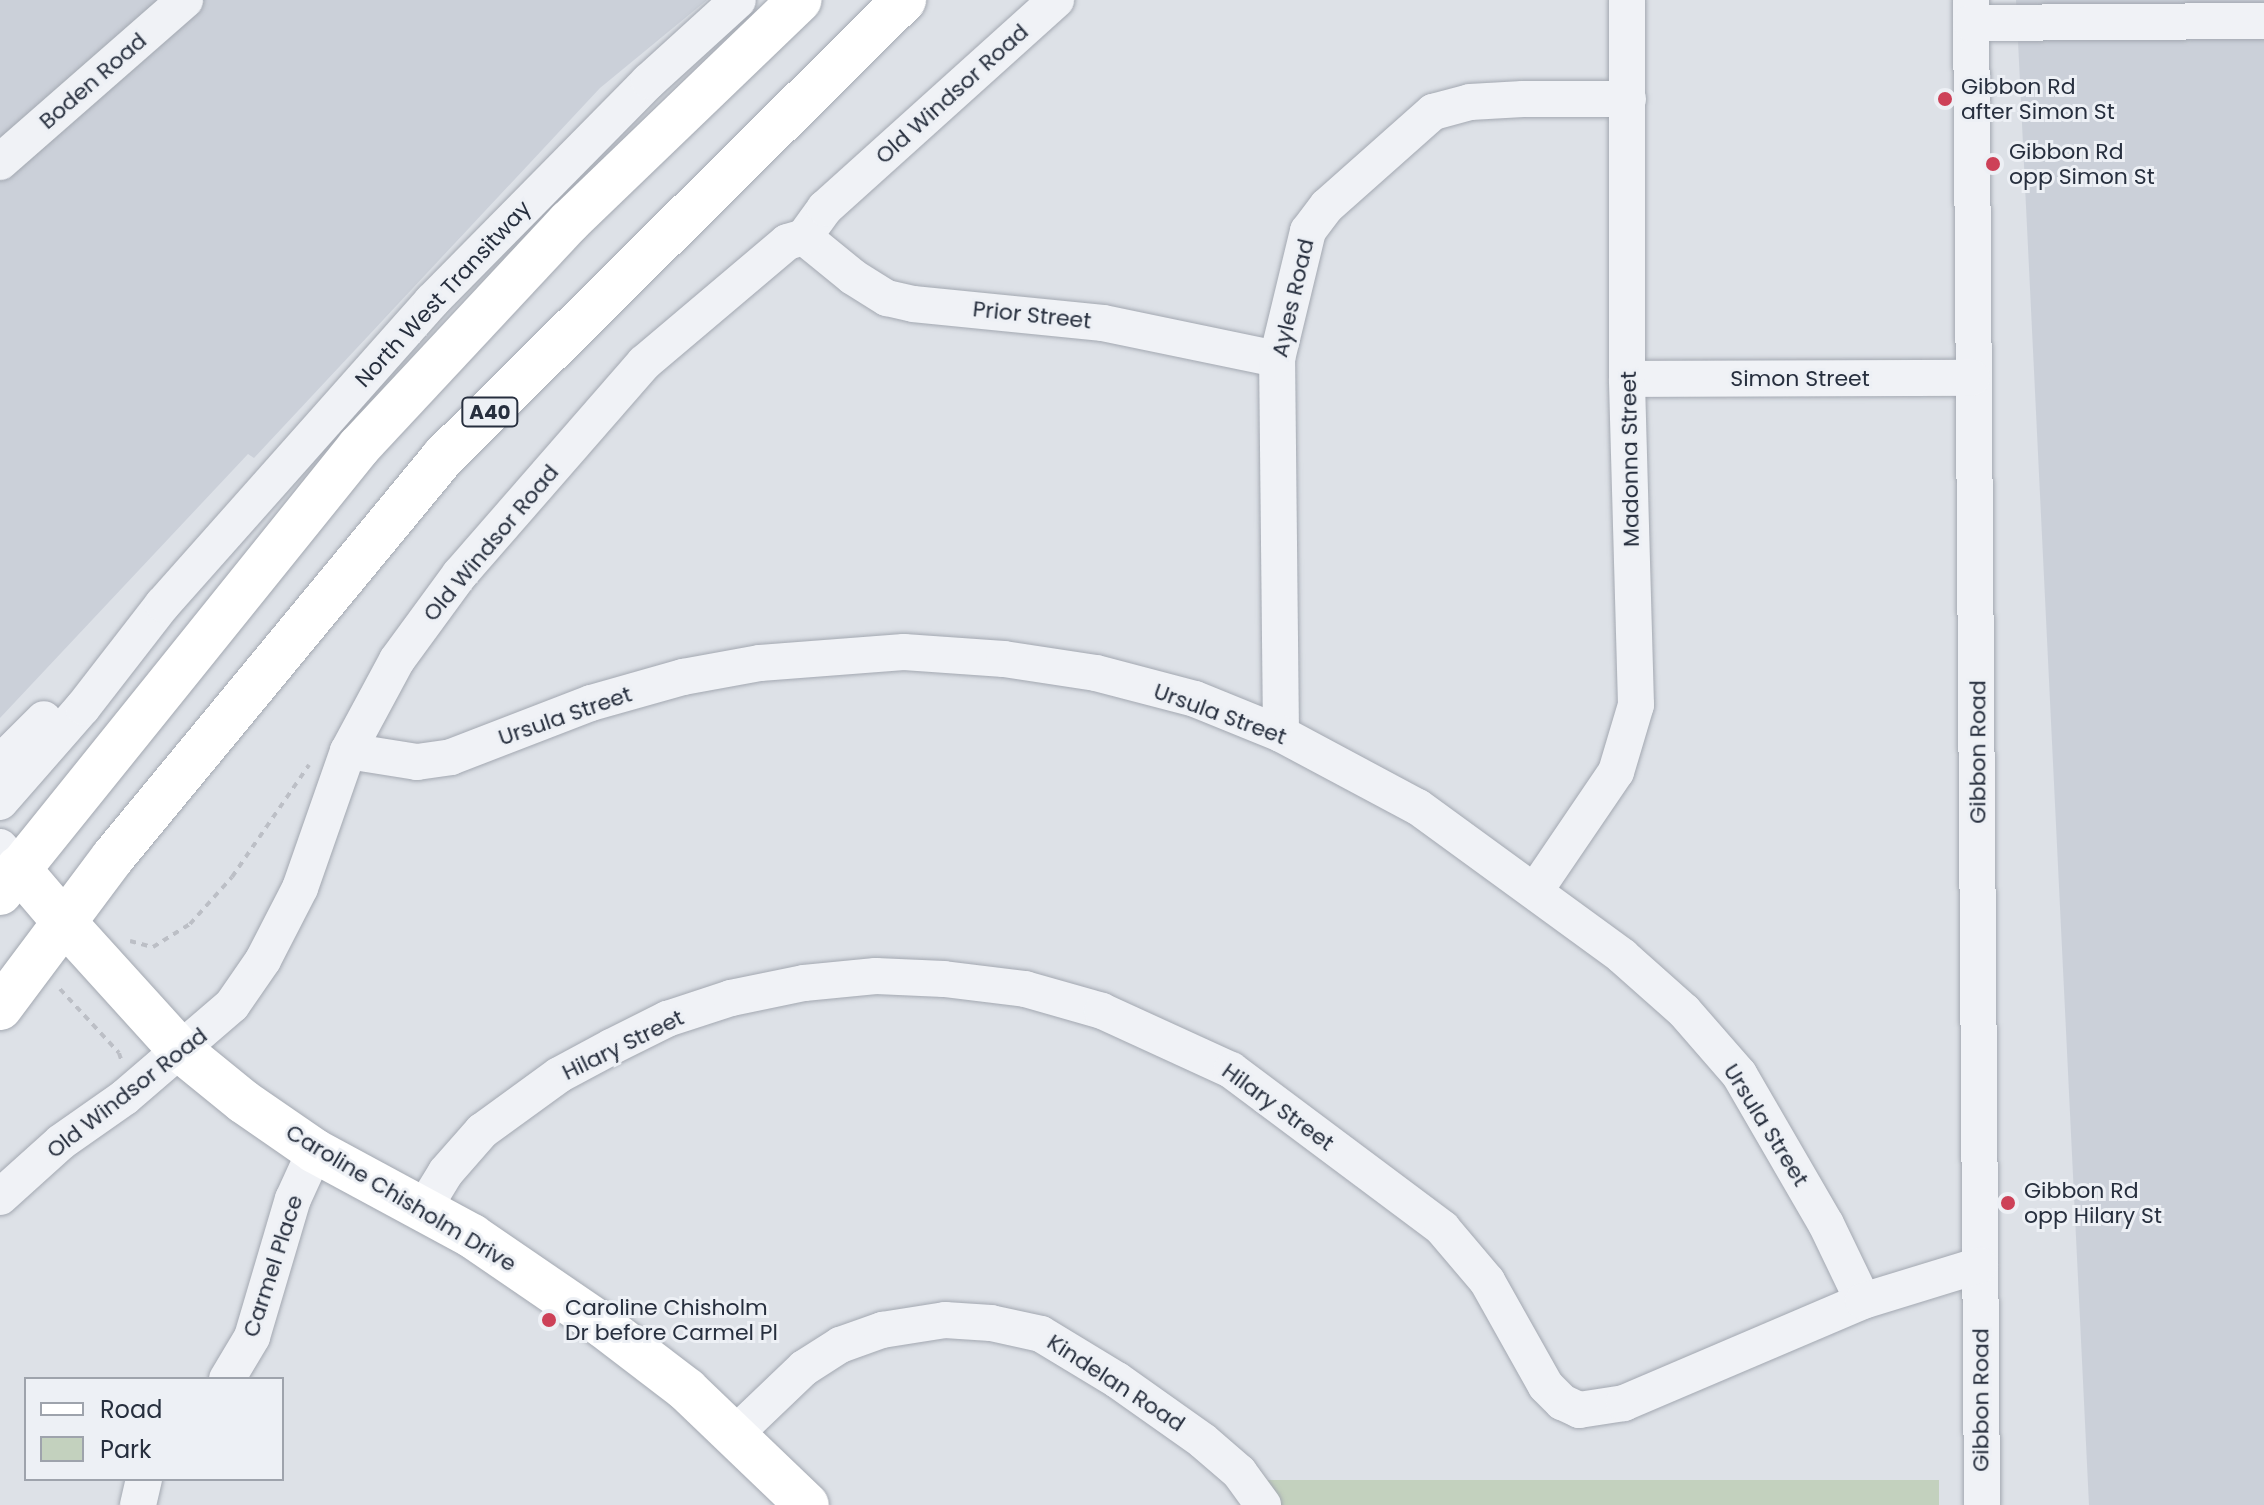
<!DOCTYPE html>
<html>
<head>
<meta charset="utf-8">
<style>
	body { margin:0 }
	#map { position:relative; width:2264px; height:1505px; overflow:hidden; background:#dde1e7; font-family:Poppins,sans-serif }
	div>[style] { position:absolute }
	.built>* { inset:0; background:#cbd0d9 }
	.green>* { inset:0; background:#c3d1be; transform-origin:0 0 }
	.path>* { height:4px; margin-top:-2px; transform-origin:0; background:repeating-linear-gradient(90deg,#bcbfc6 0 6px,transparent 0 12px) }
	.roads { filter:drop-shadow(0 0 2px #a3a8b1) drop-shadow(0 0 2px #a3a8b1) }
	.minor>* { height:36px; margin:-18px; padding:0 18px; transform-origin:18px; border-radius:18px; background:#f0f2f6 }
	.major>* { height:44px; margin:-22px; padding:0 22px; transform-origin:22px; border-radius:22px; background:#fff }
	.highway>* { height:44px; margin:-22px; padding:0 22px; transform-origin:22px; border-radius:22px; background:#fff }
	.dots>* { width:22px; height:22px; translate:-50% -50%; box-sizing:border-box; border:4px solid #edf0f5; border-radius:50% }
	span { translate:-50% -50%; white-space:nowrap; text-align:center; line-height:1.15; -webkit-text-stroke:6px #edf0f5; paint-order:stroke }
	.shield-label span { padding:2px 6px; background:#edf0f5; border:2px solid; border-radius:6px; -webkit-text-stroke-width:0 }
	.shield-label { font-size:20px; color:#272f3e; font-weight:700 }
	.street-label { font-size:22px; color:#272f3e }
	.poi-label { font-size:22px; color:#272f3e }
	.left { translate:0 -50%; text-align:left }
	.legend { position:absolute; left:24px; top:1377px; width:260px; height:104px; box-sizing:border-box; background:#edf0f5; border:2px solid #9ea3ac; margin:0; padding:10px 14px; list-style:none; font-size:24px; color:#272f3e }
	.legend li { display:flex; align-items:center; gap:16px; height:40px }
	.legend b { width:40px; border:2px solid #9ea3ac }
</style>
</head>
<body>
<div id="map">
	<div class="built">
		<div style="clip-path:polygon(0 0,707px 0,600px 88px,254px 458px,248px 454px,0 718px)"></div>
		<div style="clip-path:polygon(2016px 0,2264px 0,2264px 1505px,2089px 1505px)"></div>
	</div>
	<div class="green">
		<div style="left:1266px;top:1480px;width:673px;height:32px"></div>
	</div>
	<div class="path">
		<div style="left:130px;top:941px;width:24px;rotate:15deg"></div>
		<div style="left:153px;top:947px;width:44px;rotate:-31.9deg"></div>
		<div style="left:190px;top:924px;width:63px;rotate:-48.2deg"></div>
		<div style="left:232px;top:877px;width:136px;rotate:-55.5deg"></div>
		<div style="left:60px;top:989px;width:87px;rotate:47.3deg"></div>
		<div style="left:119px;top:1053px;width:9px;rotate:72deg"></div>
	</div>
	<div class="roads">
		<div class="minor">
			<div style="left:1971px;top:0;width:1505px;rotate:89.58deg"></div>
			<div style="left:1971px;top:23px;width:293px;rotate:-0.4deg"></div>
			<div style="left:0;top:162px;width:246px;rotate:-41.2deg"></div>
			<div style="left:804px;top:237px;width:63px;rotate:39.2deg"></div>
			<div style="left:853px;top:277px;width:40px;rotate:32deg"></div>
			<div style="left:887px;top:298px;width:27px;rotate:13deg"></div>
			<div style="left:913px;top:304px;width:191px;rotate:5.7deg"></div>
			<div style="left:1103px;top:323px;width:178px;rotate:11.7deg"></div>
			<div style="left:1627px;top:379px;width:345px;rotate:-0.2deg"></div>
			<div style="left:1281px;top:734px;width:375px;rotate:-90.6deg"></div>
			<div style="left:1277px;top:359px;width:132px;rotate:-76.4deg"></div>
			<div style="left:1308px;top:231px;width:31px;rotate:-53deg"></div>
			<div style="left:1327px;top:206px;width:142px;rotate:-41.6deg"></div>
			<div style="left:1433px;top:112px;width:38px;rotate:-15deg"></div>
			<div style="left:1470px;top:102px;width:53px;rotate:-3.2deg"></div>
			<div style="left:1523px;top:99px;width:105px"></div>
			<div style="left:348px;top:751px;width:70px;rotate:9.1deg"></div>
			<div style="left:417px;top:762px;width:34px;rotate:-8deg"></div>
			<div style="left:451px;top:757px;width:150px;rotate:-21.1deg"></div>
			<div style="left:591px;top:703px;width:96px;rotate:-15.8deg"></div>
			<div style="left:683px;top:677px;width:78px;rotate:-10.3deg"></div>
			<div style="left:760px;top:663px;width:144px;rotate:-4.4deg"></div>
			<div style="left:904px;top:652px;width:100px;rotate:4deg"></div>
			<div style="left:1004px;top:659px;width:93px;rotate:8.7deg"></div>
			<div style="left:1096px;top:673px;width:102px;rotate:14.7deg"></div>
			<div style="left:1195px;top:699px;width:93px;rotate:22.1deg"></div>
			<div style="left:1281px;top:734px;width:155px;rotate:28.1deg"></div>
			<div style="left:1418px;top:807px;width:253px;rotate:36.1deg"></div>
			<div style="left:1622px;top:956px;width:83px;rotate:41.6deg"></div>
			<div style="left:1684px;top:1011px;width:84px;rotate:48.9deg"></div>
			<div style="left:1739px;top:1074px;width:173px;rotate:59.9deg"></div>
			<div style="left:1826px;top:1224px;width:85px;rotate:64.3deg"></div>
			<div style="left:0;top:763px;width:62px;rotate:-45deg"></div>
			<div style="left:0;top:802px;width:126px;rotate:-48.9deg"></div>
			<div style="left:83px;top:707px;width:130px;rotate:-52.2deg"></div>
			<div style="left:163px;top:604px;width:405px;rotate:-48.4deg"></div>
			<div style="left:432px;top:301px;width:309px;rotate:-45.4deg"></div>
			<div style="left:649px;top:81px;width:120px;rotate:-42.3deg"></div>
			<div style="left:0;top:847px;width:28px;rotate:49deg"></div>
			<div style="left:1535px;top:891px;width:144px;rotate:-55.8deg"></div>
			<div style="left:1616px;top:772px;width:70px;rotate:-73.4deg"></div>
			<div style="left:1636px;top:705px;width:326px;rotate:-91.6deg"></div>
			<div style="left:1627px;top:379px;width:379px;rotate:-90deg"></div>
			<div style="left:0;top:1197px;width:82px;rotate:-42deg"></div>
			<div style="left:61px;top:1142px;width:78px;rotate:-35.1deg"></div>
			<div style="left:125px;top:1097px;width:141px;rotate:-40.7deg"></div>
			<div style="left:232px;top:1005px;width:55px;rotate:-55.4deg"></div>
			<div style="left:263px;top:960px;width:81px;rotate:-62.8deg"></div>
			<div style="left:300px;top:888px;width:145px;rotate:-70.7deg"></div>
			<div style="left:348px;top:751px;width:103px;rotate:-61.7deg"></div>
			<div style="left:397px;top:660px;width:107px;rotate:-53.8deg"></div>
			<div style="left:460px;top:574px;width:280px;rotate:-48.9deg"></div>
			<div style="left:644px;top:363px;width:187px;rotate:-40.2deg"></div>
			<div style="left:787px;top:242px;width:18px;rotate:-16deg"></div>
			<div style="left:804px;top:237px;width:36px;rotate:-54deg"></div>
			<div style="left:825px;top:208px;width:311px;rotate:-42deg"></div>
			<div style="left:424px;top:1208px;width:42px;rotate:-58.6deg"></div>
			<div style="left:446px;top:1172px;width:55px;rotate:-48.7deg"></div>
			<div style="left:482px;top:1131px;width:95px;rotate:-36deg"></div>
			<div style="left:559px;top:1075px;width:59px;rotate:-28.3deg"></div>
			<div style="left:611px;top:1047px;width:63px;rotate:-26.6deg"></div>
			<div style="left:667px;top:1019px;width:67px;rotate:-18.2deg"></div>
			<div style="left:731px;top:998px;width:75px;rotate:-11.6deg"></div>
			<div style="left:804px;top:983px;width:72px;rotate:-5.6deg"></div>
			<div style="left:876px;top:976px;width:68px;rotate:2.5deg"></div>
			<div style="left:944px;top:979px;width:82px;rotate:7deg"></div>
			<div style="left:1025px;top:989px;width:80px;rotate:15.9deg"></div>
			<div style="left:1102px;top:1011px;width:142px;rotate:24.6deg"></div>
			<div style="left:1231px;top:1070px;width:264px;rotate:36.8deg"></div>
			<div style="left:1442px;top:1228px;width:70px;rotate:49.7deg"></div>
			<div style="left:1487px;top:1281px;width:120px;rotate:60.7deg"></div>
			<div style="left:1546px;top:1386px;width:23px;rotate:45deg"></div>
			<div style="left:1562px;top:1402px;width:19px;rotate:25deg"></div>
			<div style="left:1579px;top:1410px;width:46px;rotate:-8.8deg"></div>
			<div style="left:1624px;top:1403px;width:260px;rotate:-23.1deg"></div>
			<div style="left:1863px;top:1301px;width:122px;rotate:-17.1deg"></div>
			<div style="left:227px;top:1379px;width:49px;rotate:-59.2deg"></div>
			<div style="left:252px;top:1337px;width:144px;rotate:-73.5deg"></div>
			<div style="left:293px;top:1199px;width:53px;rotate:-65.4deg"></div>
			<div style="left:736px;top:1433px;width:94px;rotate:-43.7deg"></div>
			<div style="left:804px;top:1368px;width:43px;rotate:-32.6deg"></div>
			<div style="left:840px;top:1345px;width:45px;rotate:-19.7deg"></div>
			<div style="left:882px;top:1330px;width:64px;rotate:-9deg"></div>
			<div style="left:945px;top:1320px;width:46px;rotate:3.7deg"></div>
			<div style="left:991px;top:1323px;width:51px;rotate:12.4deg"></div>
			<div style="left:1041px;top:1334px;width:89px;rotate:31.2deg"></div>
			<div style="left:1117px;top:1380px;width:105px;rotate:35.3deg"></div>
			<div style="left:1203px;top:1441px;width:48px;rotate:40.7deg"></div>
			<div style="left:1239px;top:1472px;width:41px;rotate:54deg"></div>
			<div style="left:138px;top:1505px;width:27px;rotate:-77deg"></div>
		</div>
		<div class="major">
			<div style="left:65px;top:923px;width:171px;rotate:47.8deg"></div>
			<div style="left:180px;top:1050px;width:82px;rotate:39.1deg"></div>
			<div style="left:244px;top:1102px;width:86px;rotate:34.6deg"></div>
			<div style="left:315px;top:1151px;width:179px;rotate:28.4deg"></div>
			<div style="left:472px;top:1236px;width:158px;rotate:34.4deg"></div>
			<div style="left:602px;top:1325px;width:107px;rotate:37.4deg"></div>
			<div style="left:687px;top:1390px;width:166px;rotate:43.8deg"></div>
		</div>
		<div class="highway">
			<div style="left:18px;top:868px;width:72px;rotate:49.5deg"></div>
			<div style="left:0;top:893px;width:573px;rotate:-51.17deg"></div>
			<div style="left:359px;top:447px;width:308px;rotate:-47deg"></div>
			<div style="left:569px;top:222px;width:320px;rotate:-43.9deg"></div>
			<div style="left:0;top:1008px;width:189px;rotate:-53.2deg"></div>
			<div style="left:113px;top:857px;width:520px;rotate:-50.46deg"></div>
			<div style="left:444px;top:456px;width:648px;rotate:-44.75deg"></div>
		</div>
	</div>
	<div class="dots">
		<div style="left:1945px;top:99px;background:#cd4158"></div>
		<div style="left:1993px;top:164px;background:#cd4158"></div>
		<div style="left:2008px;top:1203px;background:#cd4158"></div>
		<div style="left:549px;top:1320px;background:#cd4158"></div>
	</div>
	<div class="shield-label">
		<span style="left:490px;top:412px">A40</span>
	</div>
	<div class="street-label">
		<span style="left:93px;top:81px;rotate:-41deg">Boden Road</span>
		<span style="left:952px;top:94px;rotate:-42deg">Old Windsor Road</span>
		<span style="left:443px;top:294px;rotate:-47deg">North West Transitway</span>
		<span style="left:1293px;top:298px;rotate:-77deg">Ayles Road</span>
		<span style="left:1032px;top:315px;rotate:6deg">Prior Street</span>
		<span style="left:1800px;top:379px">Simon Street</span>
		<span style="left:1630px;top:459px;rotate:-91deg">Madonna Street</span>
		<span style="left:491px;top:543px;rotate:-50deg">Old Windsor Road</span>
		<span style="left:1220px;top:714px;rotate:20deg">Ursula Street</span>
		<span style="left:565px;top:716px;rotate:-19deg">Ursula Street</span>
		<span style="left:1978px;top:752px;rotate:-90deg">Gibbon Road</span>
		<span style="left:623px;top:1045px;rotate:-26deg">Hilary Street</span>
		<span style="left:127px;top:1093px;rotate:-38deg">Old Windsor Road</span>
		<span style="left:1278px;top:1107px;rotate:36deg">Hilary Street</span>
		<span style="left:1766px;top:1125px;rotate:58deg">Ursula Street</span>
		<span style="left:401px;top:1198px;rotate:31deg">Caroline Chisholm Drive</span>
		<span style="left:273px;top:1266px;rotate:-72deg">Carmel Place</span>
		<span style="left:1116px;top:1383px;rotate:33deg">Kindelan Road</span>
		<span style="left:1981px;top:1400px;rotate:-90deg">Gibbon Road</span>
	</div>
	<div class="poi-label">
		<span class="left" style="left:1961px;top:99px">Gibbon Rd<br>after Simon St</span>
		<span class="left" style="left:2009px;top:164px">Gibbon Rd<br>opp Simon St</span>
		<span class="left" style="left:2024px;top:1203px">Gibbon Rd<br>opp Hilary St</span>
		<span class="left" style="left:565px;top:1320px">Caroline Chisholm<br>Dr before Carmel Pl</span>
	</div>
	<ul class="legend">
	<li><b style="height:10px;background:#fff"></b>Road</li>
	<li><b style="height:22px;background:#c3d1be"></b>Park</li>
	</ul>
</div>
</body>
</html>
